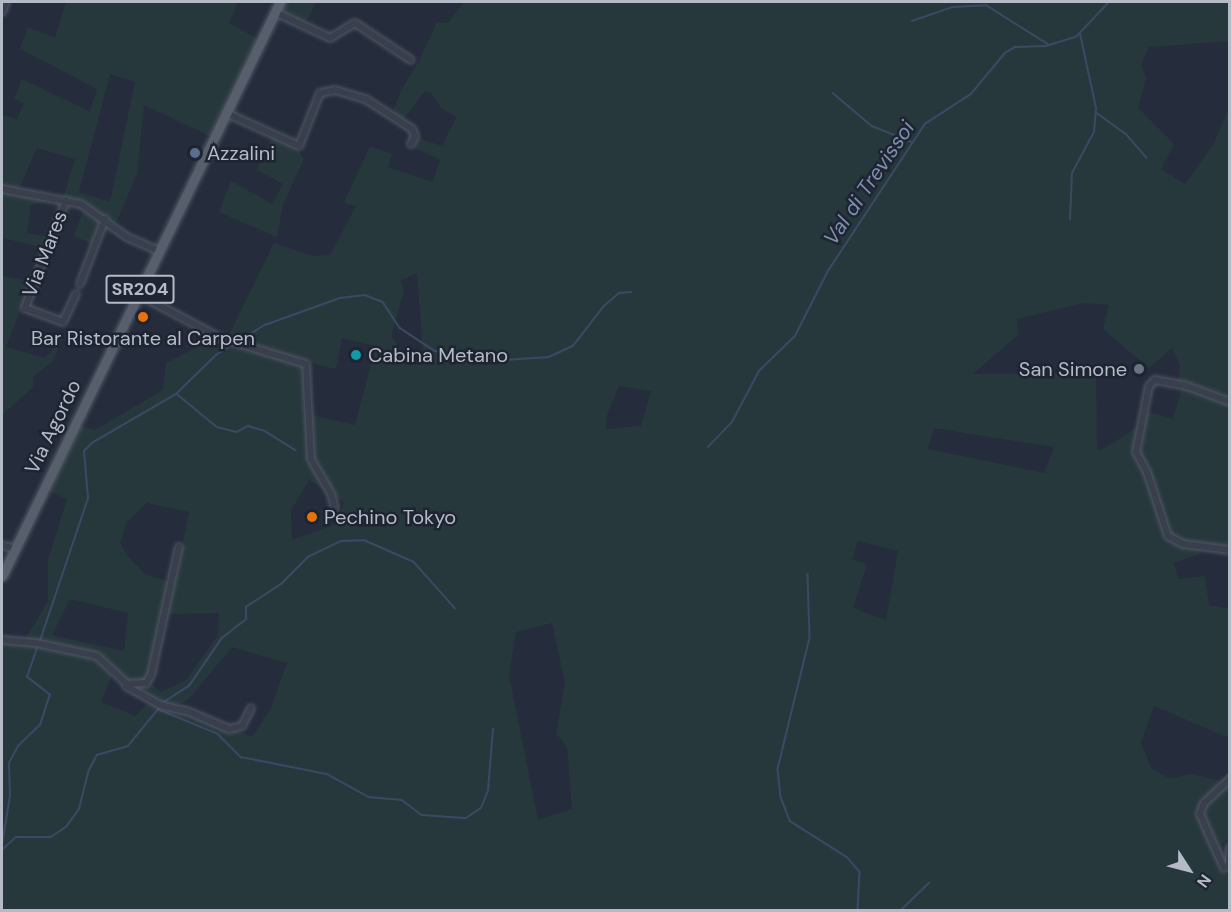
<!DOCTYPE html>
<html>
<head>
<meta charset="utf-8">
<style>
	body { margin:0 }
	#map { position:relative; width:1231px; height:912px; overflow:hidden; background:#252c3c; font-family:"DM Sans",sans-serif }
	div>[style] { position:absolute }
	.green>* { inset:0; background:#27383d }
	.stream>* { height:1.5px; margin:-0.75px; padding:0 0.75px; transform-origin:0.75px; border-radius:0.75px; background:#3c4964 }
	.roads { filter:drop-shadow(0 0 2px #515764) drop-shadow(0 0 2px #515764) }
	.street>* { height:6px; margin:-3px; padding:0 3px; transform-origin:3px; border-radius:3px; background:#393f4c }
	.primary>* { height:9px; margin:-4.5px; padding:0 4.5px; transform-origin:4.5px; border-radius:4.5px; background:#575e6c }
	.dots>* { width:16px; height:16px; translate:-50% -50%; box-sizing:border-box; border:3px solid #1e2431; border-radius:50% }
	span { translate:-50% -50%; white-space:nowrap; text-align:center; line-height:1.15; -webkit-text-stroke:5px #1e2431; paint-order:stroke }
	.shield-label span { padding:2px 4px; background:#1e2431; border:2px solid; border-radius:4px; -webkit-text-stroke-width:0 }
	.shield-label { font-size:18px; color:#b5bac7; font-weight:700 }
	.poi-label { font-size:20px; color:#b5bac7 }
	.left { translate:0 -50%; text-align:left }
	.right { translate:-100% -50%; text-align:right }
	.street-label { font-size:20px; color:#b5bac7 }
	.water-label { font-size:21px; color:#7e8ead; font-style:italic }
	.frame { position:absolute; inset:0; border:3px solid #b5bac7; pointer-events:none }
	.north { position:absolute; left:1159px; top:840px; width:60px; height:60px; -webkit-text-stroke:4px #1e2431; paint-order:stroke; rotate:126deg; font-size:16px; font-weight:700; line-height:24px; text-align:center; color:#b5bac7 }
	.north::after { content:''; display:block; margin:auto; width:21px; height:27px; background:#b5bac7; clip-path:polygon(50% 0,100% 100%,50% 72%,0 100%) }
</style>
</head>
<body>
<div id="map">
	<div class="green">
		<div style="clip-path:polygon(evenodd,66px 2px,238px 2px,229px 23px,263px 42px,214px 138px,144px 105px,137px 174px,115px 225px,107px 218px,95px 245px,74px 236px,86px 203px,63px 198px,75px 159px,37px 148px,19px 189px,50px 196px,48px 201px,31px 205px,27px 233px,48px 237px,6px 347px,45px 358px,62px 339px,53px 361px,33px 377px,33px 387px,2px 415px,2px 276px,29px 281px,42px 247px,2px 238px,2px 115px,17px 119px,24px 103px,14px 99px,22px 79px,90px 112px,97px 89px,20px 49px,28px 27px,55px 38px,66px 2px,110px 74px,135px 82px,110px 202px,79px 192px,110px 74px)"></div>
		<div style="clip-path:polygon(283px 2px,316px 2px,305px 24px,278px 12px)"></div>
		<div style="clip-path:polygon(evenodd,464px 2px,1229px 2px,1229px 41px,1149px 47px,1141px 64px,1146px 77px,1138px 108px,1174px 144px,1161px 169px,1185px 184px,1214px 143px,1229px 108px,1229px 552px,1200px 548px,1199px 554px,1174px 563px,1178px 579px,1205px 576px,1209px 605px,1229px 609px,1229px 738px,1154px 706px,1141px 742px,1151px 768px,1170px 779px,1190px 774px,1222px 781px,1229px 771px,1229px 839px,1221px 844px,1229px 881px,1229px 910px,2px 910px,2px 639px,26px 638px,48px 601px,48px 560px,67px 499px,46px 490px,76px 425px,95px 430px,163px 390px,166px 363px,207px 342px,212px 332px,228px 337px,274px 243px,313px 256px,330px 255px,356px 206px,344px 203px,370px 146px,392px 154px,388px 167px,432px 182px,440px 160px,414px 148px,418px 138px,442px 146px,457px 117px,441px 108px,431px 93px,425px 91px,402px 121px,392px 115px,401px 90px,418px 63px,437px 22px,448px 23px,464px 2px,417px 273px,423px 351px,415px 361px,406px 358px,391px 336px,404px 291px,401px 280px,417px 273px,464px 2px,1083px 303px,1109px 305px,1103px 329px,1149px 368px,1172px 348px,1180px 365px,1178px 382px,1183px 384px,1173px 419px,1145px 411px,1142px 424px,1103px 449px,1097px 450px,1096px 370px,1060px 374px,973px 374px,1018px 335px,1017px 319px,1083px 303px,464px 2px,342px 338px,376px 346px,355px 425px,312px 415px,307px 362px,336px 369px,342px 338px,464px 2px,619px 386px,651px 391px,641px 426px,606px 429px,607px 415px,619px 386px,464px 2px,934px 428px,1053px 447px,1054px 448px,1044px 473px,928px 449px,934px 428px,464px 2px,309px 480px,344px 502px,336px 524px,292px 540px,291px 510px,309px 480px,464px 2px,147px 503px,189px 512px,175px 583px,146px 575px,129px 558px,120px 542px,127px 522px,147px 503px,464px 2px,858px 541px,898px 551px,886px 620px,853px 608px,867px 564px,852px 559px,858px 541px,464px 2px,70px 599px,128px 613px,124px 651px,52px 635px,70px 599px,464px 2px,219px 613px,218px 635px,186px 680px,160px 692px,151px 683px,168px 614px,219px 613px,464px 2px,552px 623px,565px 683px,556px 734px,567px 746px,572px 809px,538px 820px,509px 675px,516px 632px,552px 623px,464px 2px,232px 647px,287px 663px,271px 708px,252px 737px,177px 705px,188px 700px,232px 647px,464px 2px,113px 673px,150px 701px,135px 716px,101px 702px,113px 673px)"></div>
		<div style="clip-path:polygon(273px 135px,299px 151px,304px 159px,283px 204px,277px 237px,219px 212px,231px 181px,272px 204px,283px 184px,257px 170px)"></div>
	</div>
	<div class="stream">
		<div style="left:912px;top:21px;width:43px;rotate:-18.9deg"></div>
		<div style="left:953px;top:7px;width:33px;rotate:-3deg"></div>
		<div style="left:986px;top:5px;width:73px;rotate:32.2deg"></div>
		<div style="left:833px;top:93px;width:51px;rotate:40.2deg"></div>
		<div style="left:872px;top:126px;width:43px;rotate:21.8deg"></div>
		<div style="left:1097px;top:113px;width:37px;rotate:36deg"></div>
		<div style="left:1127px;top:135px;width:30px;rotate:49deg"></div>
		<div style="left:1070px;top:220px;width:47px;rotate:-87.6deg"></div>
		<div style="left:1072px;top:173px;width:47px;rotate:-61.8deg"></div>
		<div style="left:1094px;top:132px;width:24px;rotate:-85deg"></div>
		<div style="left:1096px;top:108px;width:76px;rotate:-102.2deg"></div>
		<div style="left:239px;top:341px;width:31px;rotate:-32deg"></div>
		<div style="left:265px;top:325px;width:80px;rotate:-19.8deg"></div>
		<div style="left:340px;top:298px;width:25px;rotate:-7deg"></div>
		<div style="left:365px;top:295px;width:19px;rotate:21deg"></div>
		<div style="left:383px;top:302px;width:31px;rotate:57deg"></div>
		<div style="left:400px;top:328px;width:42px;rotate:33.3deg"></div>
		<div style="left:435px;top:351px;width:70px;rotate:7.4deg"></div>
		<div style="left:504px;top:360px;width:45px;rotate:-3.8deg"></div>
		<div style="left:549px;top:357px;width:26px;rotate:-25deg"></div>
		<div style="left:573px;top:346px;width:51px;rotate:-52.2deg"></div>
		<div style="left:604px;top:306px;width:20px;rotate:-41deg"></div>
		<div style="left:619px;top:293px;width:12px;rotate:-5deg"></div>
		<div style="left:177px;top:394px;width:52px;rotate:39.5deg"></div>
		<div style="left:217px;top:427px;width:21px;rotate:14deg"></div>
		<div style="left:237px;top:432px;width:13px;rotate:-29deg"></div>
		<div style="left:248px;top:426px;width:18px;rotate:16deg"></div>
		<div style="left:265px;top:431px;width:36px;rotate:32deg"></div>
		<div style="left:708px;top:447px;width:35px;rotate:-46deg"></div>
		<div style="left:732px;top:422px;width:58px;rotate:-62.1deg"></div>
		<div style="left:759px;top:371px;width:50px;rotate:-44.2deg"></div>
		<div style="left:795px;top:336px;width:73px;rotate:-63.1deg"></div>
		<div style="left:828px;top:271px;width:176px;rotate:-56.6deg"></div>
		<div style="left:925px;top:124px;width:55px;rotate:-33.1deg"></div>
		<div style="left:971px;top:94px;width:53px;rotate:-50.3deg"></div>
		<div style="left:1005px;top:53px;width:12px;rotate:-31deg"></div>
		<div style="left:1015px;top:47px;width:31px;rotate:-2deg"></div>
		<div style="left:1046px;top:46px;width:31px;rotate:-17deg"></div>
		<div style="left:1076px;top:37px;width:48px;rotate:-46.7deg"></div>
		<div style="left:808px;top:574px;width:64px;rotate:88.2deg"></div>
		<div style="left:810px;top:638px;width:135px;rotate:103.7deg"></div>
		<div style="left:778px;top:769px;width:28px;rotate:84deg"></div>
		<div style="left:781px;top:797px;width:26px;rotate:69deg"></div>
		<div style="left:790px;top:821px;width:67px;rotate:32.3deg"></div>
		<div style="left:847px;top:857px;width:20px;rotate:49deg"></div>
		<div style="left:860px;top:872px;width:38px;rotate:93deg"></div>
		<div style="left:40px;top:641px;width:151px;rotate:-71.4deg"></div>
		<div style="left:88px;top:498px;width:47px;rotate:-94.9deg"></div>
		<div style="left:84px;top:451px;width:11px;rotate:-45deg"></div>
		<div style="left:92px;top:443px;width:97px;rotate:-30.3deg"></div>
		<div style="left:176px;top:394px;width:56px;rotate:-44.3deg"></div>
		<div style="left:216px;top:355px;width:19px;rotate:-32deg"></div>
		<div style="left:164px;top:702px;width:30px;rotate:-33deg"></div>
		<div style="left:189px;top:686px;width:58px;rotate:-55.5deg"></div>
		<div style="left:222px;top:638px;width:31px;rotate:-38deg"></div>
		<div style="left:246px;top:619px;width:12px;rotate:-90deg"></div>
		<div style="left:246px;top:607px;width:42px;rotate:-33.3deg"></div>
		<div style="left:281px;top:584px;width:38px;rotate:-45deg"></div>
		<div style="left:308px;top:557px;width:37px;rotate:-26deg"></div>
		<div style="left:341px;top:541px;width:23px;rotate:-2deg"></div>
		<div style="left:364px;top:540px;width:55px;rotate:23.7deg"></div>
		<div style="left:414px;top:562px;width:62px;rotate:48.3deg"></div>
		<div style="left:158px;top:709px;width:65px;rotate:22.6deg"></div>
		<div style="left:218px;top:734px;width:33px;rotate:45deg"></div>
		<div style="left:241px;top:757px;width:88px;rotate:11.2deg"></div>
		<div style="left:327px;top:774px;width:48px;rotate:28.7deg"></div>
		<div style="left:369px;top:797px;width:33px;rotate:5deg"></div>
		<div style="left:402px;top:800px;width:25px;rotate:37deg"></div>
		<div style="left:422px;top:815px;width:27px;rotate:4deg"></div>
		<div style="left:449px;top:817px;width:17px;rotate:3deg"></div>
		<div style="left:466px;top:818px;width:18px;rotate:-34deg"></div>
		<div style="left:481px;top:808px;width:18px;rotate:-68deg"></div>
		<div style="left:488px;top:791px;width:62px;rotate:-85.4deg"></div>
		<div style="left:2px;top:845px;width:50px;rotate:-80.7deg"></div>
		<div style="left:10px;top:796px;width:33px;rotate:-92deg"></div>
		<div style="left:9px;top:763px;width:19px;rotate:-62deg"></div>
		<div style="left:18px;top:746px;width:30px;rotate:-44deg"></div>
		<div style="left:40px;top:725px;width:32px;rotate:-72deg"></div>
		<div style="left:50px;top:695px;width:29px;rotate:-142deg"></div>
		<div style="left:27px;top:677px;width:34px;rotate:-71deg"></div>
		<div style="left:2px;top:850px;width:19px;rotate:-43deg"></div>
		<div style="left:16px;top:837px;width:35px"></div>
		<div style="left:51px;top:837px;width:18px;rotate:-34deg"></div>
		<div style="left:66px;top:827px;width:22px;rotate:-54deg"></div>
		<div style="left:79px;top:809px;width:38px;rotate:-76deg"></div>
		<div style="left:88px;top:772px;width:19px;rotate:-62deg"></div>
		<div style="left:97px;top:755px;width:32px;rotate:-16deg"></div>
		<div style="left:128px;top:746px;width:49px;rotate:-50.8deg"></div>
		<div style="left:901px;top:910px;width:39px;rotate:-44deg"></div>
	</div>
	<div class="roads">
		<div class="street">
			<div style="left:2px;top:12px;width:11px;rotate:-68deg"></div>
			<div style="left:275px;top:12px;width:61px;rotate:25.3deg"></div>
			<div style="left:330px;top:38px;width:29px;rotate:-31deg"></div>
			<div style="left:355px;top:23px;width:67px;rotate:33.5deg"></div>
			<div style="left:226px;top:113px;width:80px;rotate:24.3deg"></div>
			<div style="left:299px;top:146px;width:57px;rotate:-68.4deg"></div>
			<div style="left:320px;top:93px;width:15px;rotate:-11deg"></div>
			<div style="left:335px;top:90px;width:34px;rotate:17deg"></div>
			<div style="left:367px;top:100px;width:54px;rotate:32.8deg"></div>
			<div style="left:412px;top:129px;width:8px;rotate:67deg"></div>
			<div style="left:415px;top:136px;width:9px;rotate:117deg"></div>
			<div style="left:2px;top:189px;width:80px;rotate:10.8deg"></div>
			<div style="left:81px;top:204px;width:57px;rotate:35.7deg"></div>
			<div style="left:127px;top:237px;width:34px;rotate:24deg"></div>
			<div style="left:66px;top:200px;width:116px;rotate:110.8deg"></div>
			<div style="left:25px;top:308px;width:40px;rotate:20.2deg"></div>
			<div style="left:63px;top:322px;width:31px;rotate:-65deg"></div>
			<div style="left:80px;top:284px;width:70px;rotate:-69deg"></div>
			<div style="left:138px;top:294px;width:93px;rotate:28.2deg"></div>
			<div style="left:220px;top:338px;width:90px;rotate:16.8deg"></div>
			<div style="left:306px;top:364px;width:95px;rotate:87deg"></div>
			<div style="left:311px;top:459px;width:39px;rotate:60deg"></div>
			<div style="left:331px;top:493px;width:16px;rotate:76deg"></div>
			<div style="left:1230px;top:402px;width:46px;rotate:-159.6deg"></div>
			<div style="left:1187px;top:386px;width:33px;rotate:-169deg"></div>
			<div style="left:1155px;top:380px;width:8px;rotate:135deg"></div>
			<div style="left:1149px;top:386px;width:67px;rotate:101.1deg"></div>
			<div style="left:1136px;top:452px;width:23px;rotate:61deg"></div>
			<div style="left:1147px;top:472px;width:67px;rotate:71.8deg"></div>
			<div style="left:1168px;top:536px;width:17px;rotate:28deg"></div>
			<div style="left:1183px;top:544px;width:47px;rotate:7.3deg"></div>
			<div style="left:2px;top:545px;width:14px;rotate:17deg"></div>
			<div style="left:2px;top:640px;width:34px;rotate:5deg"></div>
			<div style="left:36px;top:643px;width:62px;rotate:12deg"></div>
			<div style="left:97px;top:656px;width:41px;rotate:43deg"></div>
			<div style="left:127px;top:684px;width:19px;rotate:-3deg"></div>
			<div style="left:146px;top:683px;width:9px;rotate:-58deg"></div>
			<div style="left:151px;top:675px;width:131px;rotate:-77.7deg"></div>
			<div style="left:126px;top:686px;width:39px;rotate:29deg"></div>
			<div style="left:160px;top:705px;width:28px;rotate:13deg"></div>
			<div style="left:187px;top:711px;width:46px;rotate:23.2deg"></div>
			<div style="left:229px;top:729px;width:13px;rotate:-13deg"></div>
			<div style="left:242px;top:726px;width:20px;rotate:-63deg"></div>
			<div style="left:1230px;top:779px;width:35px;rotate:137deg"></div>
			<div style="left:1204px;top:803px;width:12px;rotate:110deg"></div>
			<div style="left:1200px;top:814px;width:59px;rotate:66deg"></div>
			<div style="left:1224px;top:868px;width:6px;rotate:-31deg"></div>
			<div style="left:1229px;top:865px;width:18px;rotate:-87deg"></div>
		</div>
		<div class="primary">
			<div style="left:2px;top:576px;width:638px;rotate:-64.16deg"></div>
		</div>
	</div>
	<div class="dots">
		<div style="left:195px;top:153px;background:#5c6f8a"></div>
		<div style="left:143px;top:317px;background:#e8710a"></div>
		<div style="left:356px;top:355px;background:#0f9aa8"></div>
		<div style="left:1139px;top:369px;background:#6b7280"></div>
		<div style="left:312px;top:517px;background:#e8710a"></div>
	</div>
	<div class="shield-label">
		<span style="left:140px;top:289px">SR204</span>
	</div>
	<div class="poi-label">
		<span class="left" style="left:207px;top:153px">Azzalini</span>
		<span style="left:143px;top:338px">Bar Ristorante al Carpen</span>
		<span class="left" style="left:368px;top:355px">Cabina Metano</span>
		<span class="right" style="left:1127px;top:369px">San Simone</span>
		<span class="left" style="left:324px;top:517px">Pechino Tokyo</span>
	</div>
	<div class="street-label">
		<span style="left:45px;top:254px;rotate:-69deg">Via Mares</span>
		<span style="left:53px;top:427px;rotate:-64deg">Via Agordo</span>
	</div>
	<div class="water-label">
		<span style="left:869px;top:183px;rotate:-56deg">Val di Trevissoi</span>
	</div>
	<div class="frame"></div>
	<div class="north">N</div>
</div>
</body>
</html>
